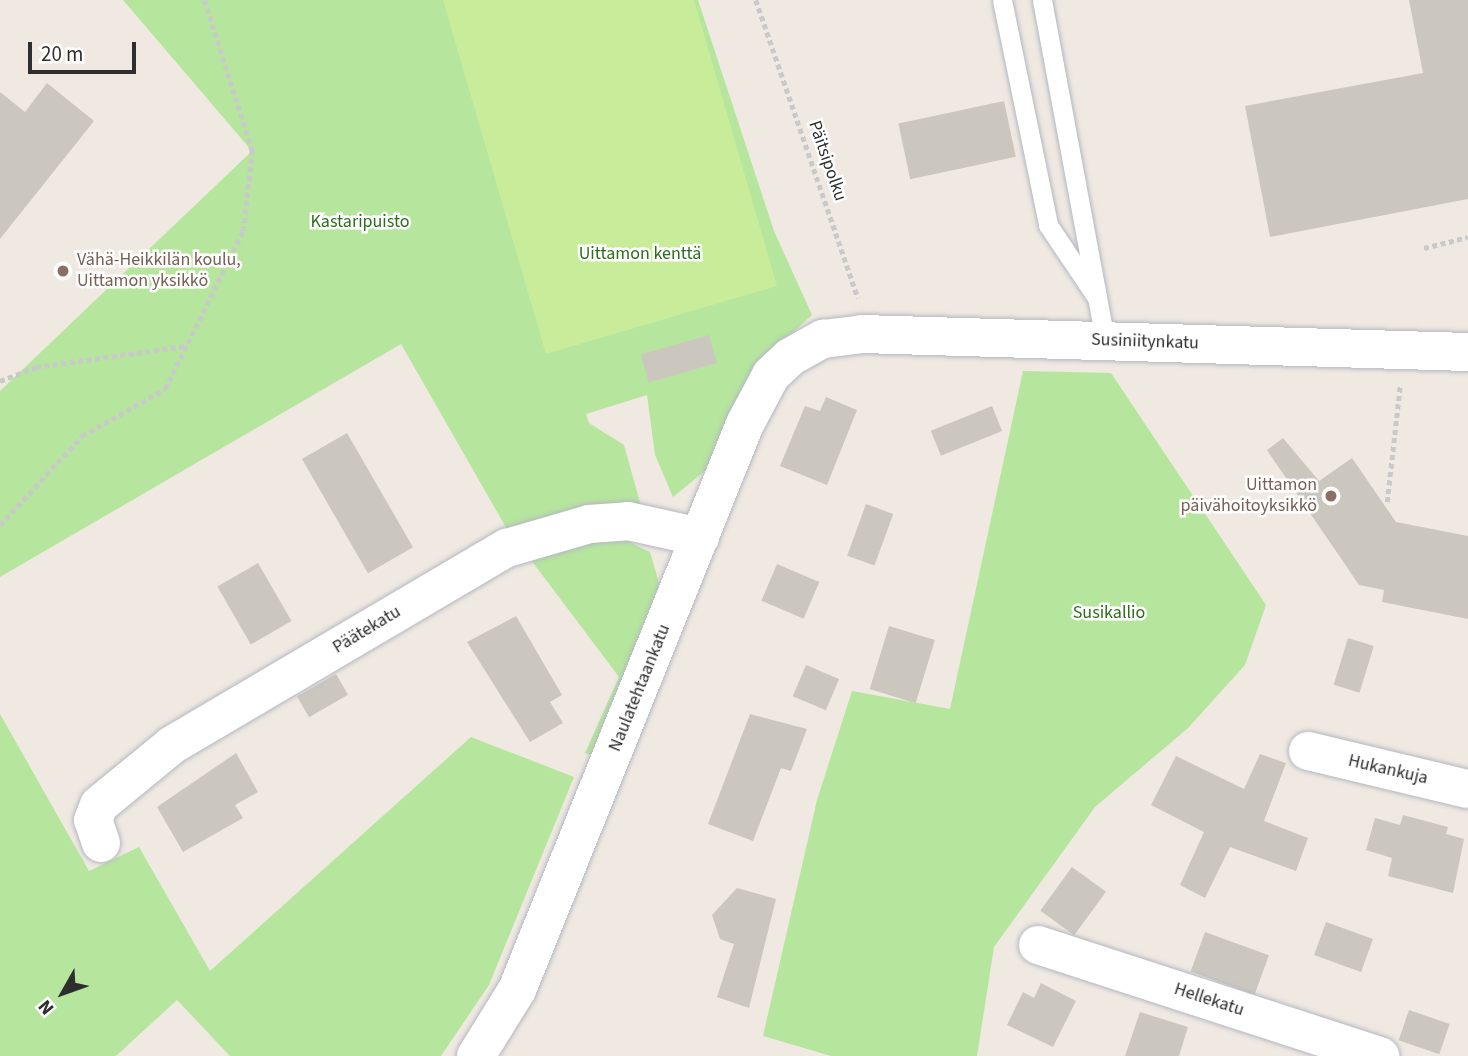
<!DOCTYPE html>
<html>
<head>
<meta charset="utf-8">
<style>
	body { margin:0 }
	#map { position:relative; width:1468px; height:1056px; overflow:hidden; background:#efe9e1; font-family:"Source Sans 3",sans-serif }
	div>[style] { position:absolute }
	.green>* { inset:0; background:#b6e59e }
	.pitch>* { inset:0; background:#c9ec9a }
	.building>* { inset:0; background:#cbc7bf; transform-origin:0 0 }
	.path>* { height:4.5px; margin-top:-2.25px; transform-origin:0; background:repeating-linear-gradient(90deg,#c9c9c9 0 5px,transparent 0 8.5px) }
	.roads { filter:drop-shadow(0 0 2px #b4b7c1) drop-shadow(0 0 2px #b4b7c1) }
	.service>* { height:19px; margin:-9.5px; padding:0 9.5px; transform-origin:9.5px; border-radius:9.5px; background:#fff }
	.minor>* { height:38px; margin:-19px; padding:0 19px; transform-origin:19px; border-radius:19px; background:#fff }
	.dots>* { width:19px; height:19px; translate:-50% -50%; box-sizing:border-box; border:4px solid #fff; border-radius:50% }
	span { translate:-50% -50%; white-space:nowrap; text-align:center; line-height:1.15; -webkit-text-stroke:5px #fff; paint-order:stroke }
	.street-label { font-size:18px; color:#2e2e2e }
	.park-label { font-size:18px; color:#2c6e1b }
	.education-label { font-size:18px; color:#785e54 }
	.left { translate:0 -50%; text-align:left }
	.right { translate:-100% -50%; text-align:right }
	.north { position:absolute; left:28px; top:958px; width:70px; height:70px; -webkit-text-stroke:5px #fff; paint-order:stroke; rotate:230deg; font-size:19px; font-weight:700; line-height:28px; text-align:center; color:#2e2e2e }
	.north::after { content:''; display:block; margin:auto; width:24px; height:32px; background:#2e2e2e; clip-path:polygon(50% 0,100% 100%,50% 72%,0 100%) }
	.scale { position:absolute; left:28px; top:42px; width:108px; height:32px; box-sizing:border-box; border:4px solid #2e2e2e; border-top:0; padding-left:9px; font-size:21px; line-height:24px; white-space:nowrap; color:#2e2e2e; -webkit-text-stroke:5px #fff; paint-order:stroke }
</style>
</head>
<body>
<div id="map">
	<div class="green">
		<div style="clip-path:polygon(123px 0,698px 0,774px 231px,812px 315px,764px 359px,706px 470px,673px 497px,655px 455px,647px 395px,586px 414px,589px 423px,624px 445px,641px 506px,508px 531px,401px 344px,0 577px,0 391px,252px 151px)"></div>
		<div style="clip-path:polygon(1023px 371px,1111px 373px,1266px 605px,1245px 665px,1188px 728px,1095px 807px,994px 947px,977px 1056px,831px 1056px,763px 1036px,817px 800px,852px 691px,950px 709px)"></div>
		<div style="clip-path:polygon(623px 539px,650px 552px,662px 593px,594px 756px,585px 753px,619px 677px,528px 556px,554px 544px)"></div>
		<div style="clip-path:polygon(0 714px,89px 871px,139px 847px,210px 971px,471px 737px,574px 777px,489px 985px,441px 1056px,230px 1056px,177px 1000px,116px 1056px,0 1056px)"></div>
	</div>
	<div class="pitch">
		<div style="clip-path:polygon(443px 0,694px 0,777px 286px,546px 354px)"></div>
	</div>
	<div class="building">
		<div style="clip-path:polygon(1409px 0,1468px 0,1468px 199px,1270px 237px,1245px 106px,1423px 73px)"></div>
		<div style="clip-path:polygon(47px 83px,94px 121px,0 239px,0 92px,25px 112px)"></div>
		<div style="left:1004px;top:101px;width:57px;height:108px;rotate:78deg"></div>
		<div style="left:709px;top:335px;width:29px;height:71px;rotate:74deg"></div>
		<div style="clip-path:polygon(826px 397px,857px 410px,827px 485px,780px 466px,805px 406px,820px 411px)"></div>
		<div style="left:992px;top:406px;width:27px;height:66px;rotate:68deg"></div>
		<div style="left:347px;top:433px;width:132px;height:52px;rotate:60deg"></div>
		<div style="clip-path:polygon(1283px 438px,1319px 481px,1352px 458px,1396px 522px,1468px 536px,1468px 619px,1382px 602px,1384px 590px,1359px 585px,1267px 450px)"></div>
		<div style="left:866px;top:504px;width:29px;height:55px;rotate:20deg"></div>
		<div style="left:258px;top:563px;width:67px;height:47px;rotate:60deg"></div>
		<div style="left:777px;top:564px;width:46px;height:40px;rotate:23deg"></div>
		<div style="clip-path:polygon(516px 616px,562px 695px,550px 702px,563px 723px,530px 742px,467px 642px)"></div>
		<div style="left:889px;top:626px;width:48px;height:66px;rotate:17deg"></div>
		<div style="left:1348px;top:638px;width:27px;height:49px;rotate:17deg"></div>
		<div style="left:806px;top:665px;width:36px;height:34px;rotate:23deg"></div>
		<div style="left:336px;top:674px;width:24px;height:45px;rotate:60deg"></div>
		<div style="clip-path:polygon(750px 714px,807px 729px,791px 771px,781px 768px,753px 841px,708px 824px)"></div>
		<div style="clip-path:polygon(236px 753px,258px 792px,235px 805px,243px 818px,183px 852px,157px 807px)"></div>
		<div style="clip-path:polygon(1260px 754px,1286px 763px,1264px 821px,1308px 838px,1296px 871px,1230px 847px,1205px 898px,1180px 885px,1204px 832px,1151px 805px,1176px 756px,1244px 789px)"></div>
		<div style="clip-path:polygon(1403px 815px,1448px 827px,1446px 834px,1464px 839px,1453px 893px,1388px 876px,1392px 858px,1366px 850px,1375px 818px,1400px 825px)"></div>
		<div style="left:1072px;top:867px;width:42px;height:54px;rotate:36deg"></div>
		<div style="clip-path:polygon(737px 888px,776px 899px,749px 1008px,717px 997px,734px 944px,720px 939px,712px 915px)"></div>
		<div style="left:1326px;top:922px;width:50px;height:35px;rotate:20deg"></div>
		<div style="left:1205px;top:932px;width:68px;height:42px;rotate:20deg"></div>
		<div style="clip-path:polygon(1041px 983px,1076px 1001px,1053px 1047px,1007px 1025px,1023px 992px,1034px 998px)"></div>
		<div style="left:1409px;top:1010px;width:43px;height:32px;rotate:19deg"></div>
		<div style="clip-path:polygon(1140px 1012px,1188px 1027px,1179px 1056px,1125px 1056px)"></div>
	</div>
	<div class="path">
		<div style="left:756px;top:0;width:315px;rotate:71.1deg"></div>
		<div style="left:1424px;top:248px;width:45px;rotate:-14deg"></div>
		<div style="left:0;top:381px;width:39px;rotate:-21deg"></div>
		<div style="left:36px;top:367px;width:151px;rotate:-8deg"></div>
		<div style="left:1387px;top:502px;width:117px;rotate:-83.6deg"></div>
		<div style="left:0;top:525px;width:121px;rotate:-47.3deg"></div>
		<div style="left:82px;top:436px;width:95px;rotate:-29.5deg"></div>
		<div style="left:165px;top:389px;width:176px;rotate:-63.7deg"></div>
		<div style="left:243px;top:231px;width:81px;rotate:-83.6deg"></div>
		<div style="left:252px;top:151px;width:158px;rotate:-107.6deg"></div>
	</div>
	<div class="roads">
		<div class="service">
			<div style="left:1002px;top:0;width:230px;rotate:78.4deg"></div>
			<div style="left:1048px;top:225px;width:88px;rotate:56.1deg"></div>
			<div style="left:1042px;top:0;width:347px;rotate:79.5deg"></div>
		</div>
		<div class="minor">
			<div style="left:1308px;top:751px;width:164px;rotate:13.4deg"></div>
			<div style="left:101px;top:843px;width:24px;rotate:-109deg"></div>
			<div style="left:93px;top:820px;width:16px;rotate:-68deg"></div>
			<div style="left:99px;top:805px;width:94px;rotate:-39.4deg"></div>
			<div style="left:172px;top:745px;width:389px;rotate:-30.5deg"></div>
			<div style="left:507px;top:548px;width:85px;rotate:-16.3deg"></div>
			<div style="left:589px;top:524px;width:39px;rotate:-4deg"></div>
			<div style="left:628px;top:521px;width:74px;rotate:12.5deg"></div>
			<div style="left:1038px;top:945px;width:360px;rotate:18deg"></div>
			<div style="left:476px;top:1056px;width:78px;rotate:-58.2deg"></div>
			<div style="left:517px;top:990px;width:610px;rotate:-68.06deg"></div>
			<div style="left:745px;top:424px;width:55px;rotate:-62deg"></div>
			<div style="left:771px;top:375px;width:26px;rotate:-43deg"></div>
			<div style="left:790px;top:357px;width:38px;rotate:-29deg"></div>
			<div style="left:823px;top:339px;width:39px;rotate:-7deg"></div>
			<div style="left:862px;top:334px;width:606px;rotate:1.7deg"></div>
		</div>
	</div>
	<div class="dots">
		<div style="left:63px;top:271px;background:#8d6e63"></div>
		<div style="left:1331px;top:496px;background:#8d6e63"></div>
	</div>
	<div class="street-label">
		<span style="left:827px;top:161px;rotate:71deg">Päitsipolku</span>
		<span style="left:1145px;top:342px;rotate:2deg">Susiniitynkatu</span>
		<span style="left:367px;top:630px;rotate:-31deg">Päätekatu</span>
		<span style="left:640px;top:688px;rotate:-68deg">Naulatehtaankatu</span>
		<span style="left:1388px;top:770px;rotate:13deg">Hukankuja</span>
		<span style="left:1209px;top:1000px;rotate:18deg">Hellekatu</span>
	</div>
	<div class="park-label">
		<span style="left:360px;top:222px">Kastaripuisto</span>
		<span style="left:640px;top:254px">Uittamon kenttä</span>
		<span style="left:1109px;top:613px">Susikallio</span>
	</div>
	<div class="education-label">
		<span class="left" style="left:77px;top:271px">Vähä-Heikkilän koulu,<br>Uittamon yksikkö</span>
		<span class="right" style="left:1317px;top:496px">Uittamon<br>päivähoitoyksikkö</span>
	</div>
	<div class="north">N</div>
	<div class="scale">20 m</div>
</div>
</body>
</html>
